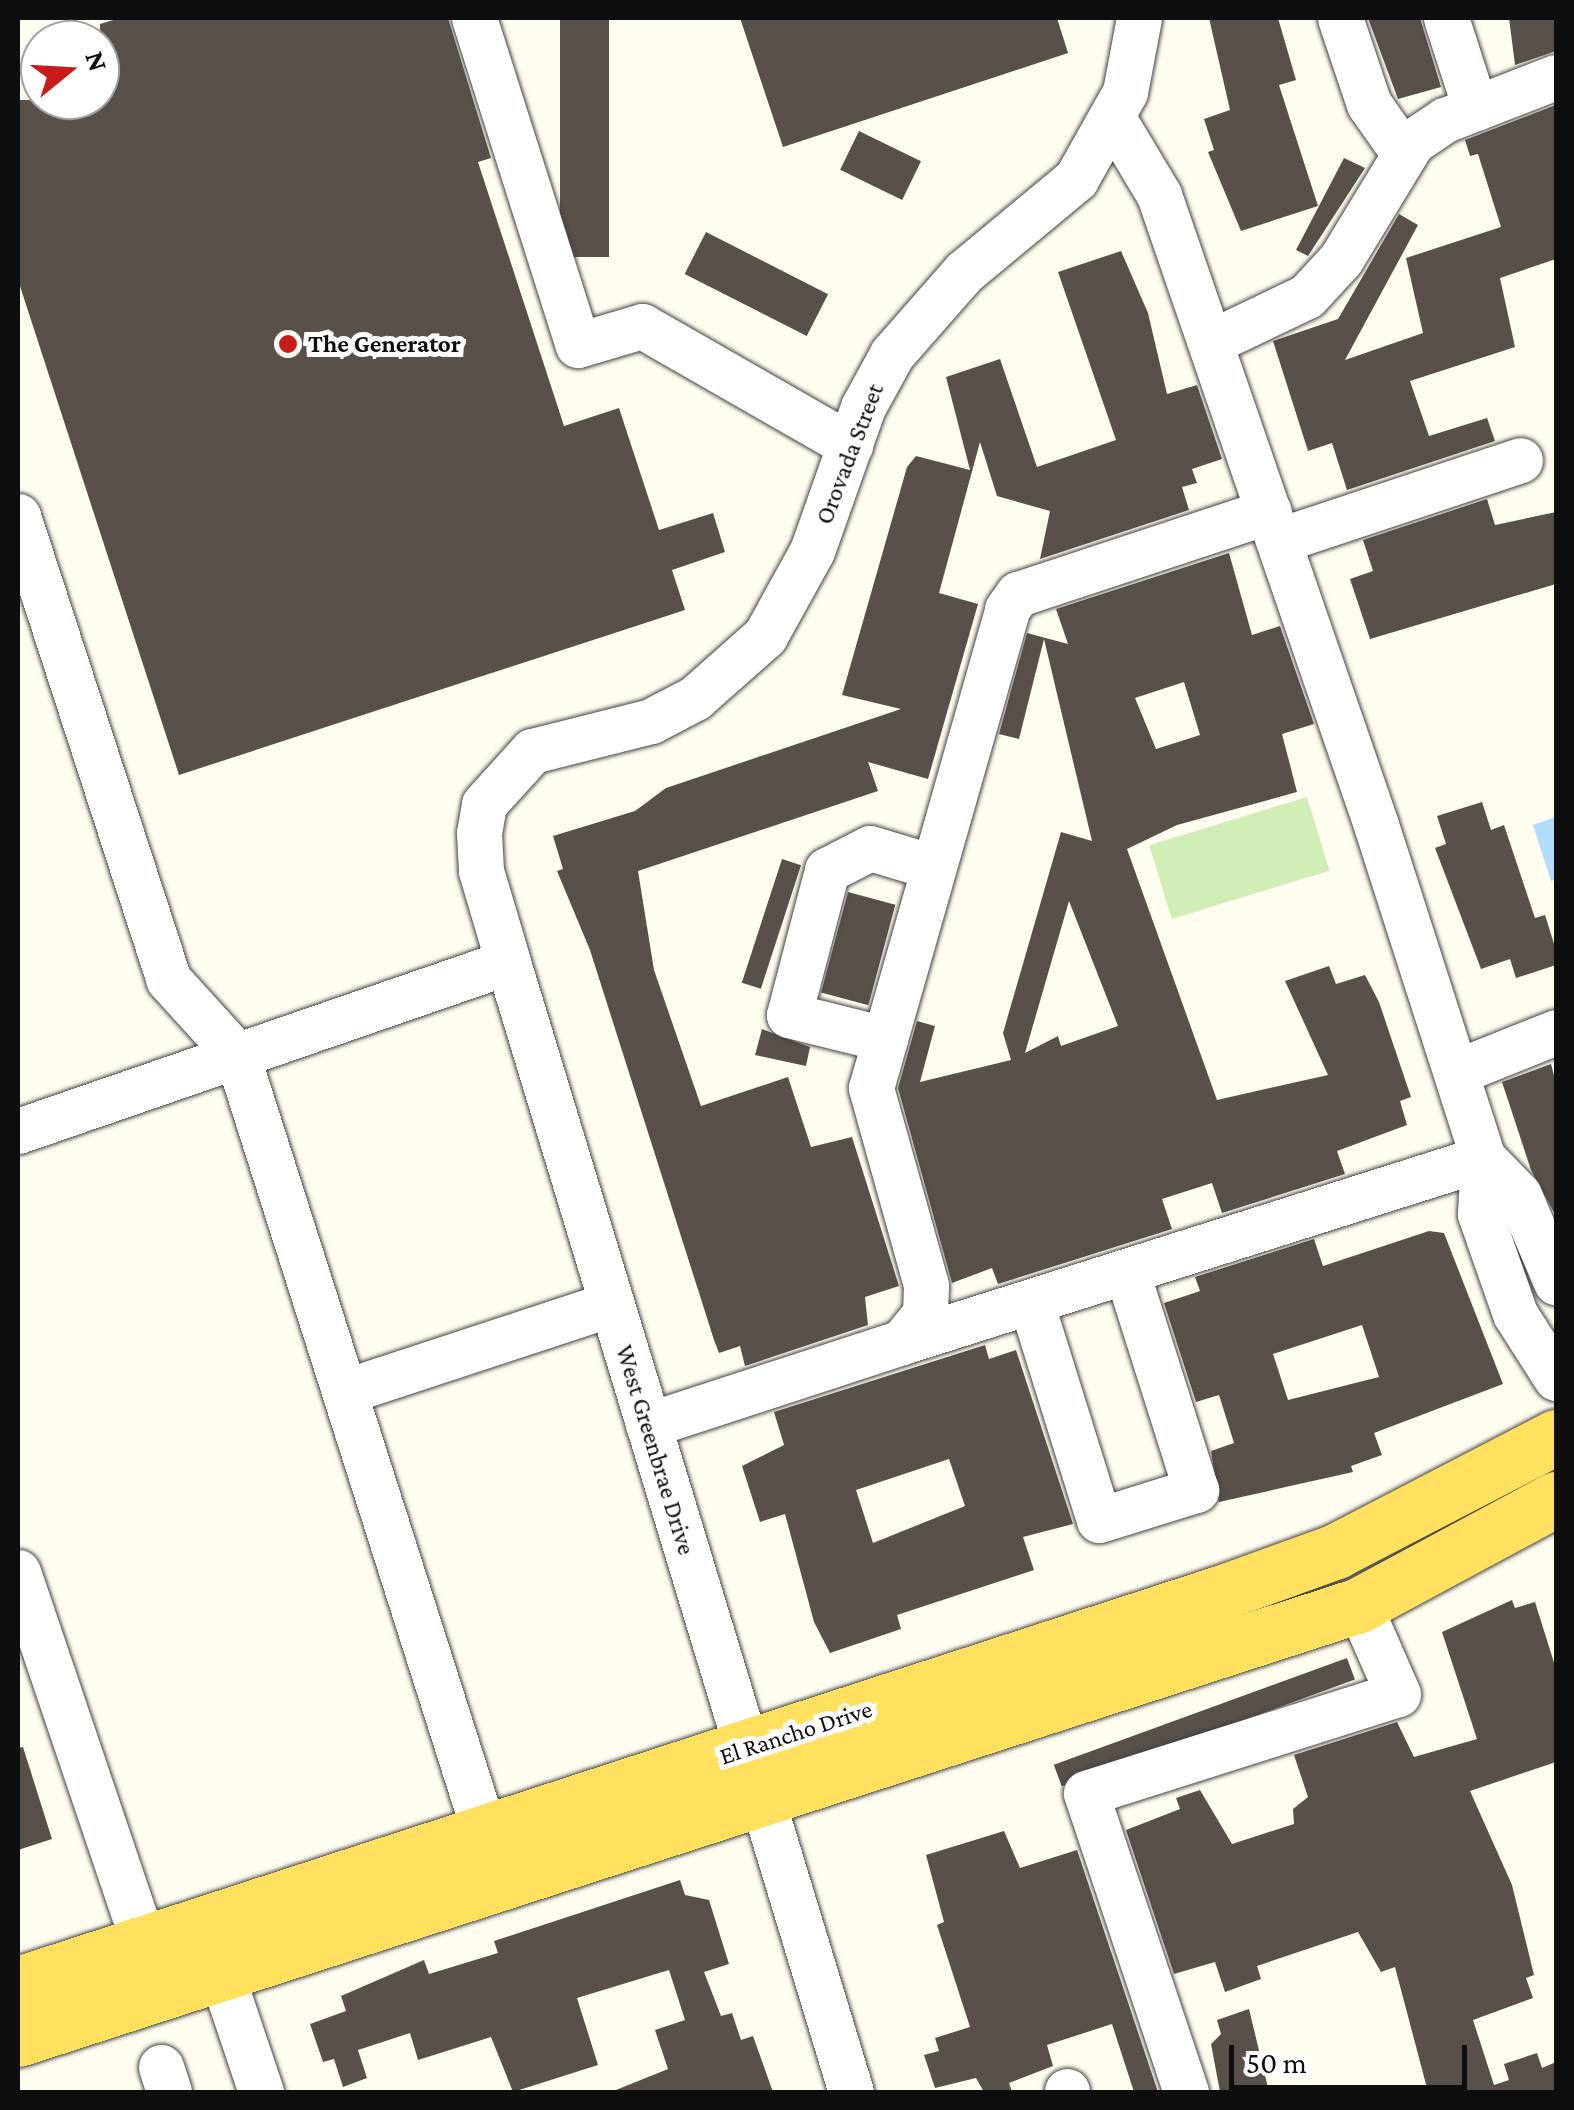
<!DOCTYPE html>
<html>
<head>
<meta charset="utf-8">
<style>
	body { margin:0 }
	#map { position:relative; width:1574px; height:2110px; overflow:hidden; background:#fffdef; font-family:"Crimson Pro",serif }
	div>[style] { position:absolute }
	.green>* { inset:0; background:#d0edb5; transform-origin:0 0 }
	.water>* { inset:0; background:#b0dbfb }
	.building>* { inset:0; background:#58504a; transform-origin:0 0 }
	.roads { filter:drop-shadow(0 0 2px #414141) drop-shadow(0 0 2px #414141) }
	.minor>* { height:45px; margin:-22.5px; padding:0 22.5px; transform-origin:22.5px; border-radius:22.5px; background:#fff }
	.major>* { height:55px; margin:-27.5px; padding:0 27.5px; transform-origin:27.5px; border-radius:27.5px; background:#ffe05f }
	.dots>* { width:28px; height:28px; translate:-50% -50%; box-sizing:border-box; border:5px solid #fff; border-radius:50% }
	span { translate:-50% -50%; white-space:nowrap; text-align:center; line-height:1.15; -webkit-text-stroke:10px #fff; paint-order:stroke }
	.poi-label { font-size:25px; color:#0e0e0e; font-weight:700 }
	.left { translate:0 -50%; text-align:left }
	.street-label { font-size:25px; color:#0e0e0e }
	.frame { position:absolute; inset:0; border:20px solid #0e0e0e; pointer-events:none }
	.north { position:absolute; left:20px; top:20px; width:100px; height:100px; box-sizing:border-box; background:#fff; border:2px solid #9f9f9f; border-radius:50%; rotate:72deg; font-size:28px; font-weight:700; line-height:40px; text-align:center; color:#0e0e0e }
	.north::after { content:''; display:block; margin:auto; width:35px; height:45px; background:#ca1b1b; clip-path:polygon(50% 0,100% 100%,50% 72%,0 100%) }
	.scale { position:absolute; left:1229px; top:2045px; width:238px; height:45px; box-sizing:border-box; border:5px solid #0e0e0e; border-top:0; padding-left:12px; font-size:30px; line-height:35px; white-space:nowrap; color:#0e0e0e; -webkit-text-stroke:8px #fff; paint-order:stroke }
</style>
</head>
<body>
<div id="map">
	<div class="green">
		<div style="left:1307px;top:797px;width:77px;height:165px;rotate:73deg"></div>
	</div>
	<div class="water">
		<div style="clip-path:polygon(1556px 817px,1556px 879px,1551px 881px,1533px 825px)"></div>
	</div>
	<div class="building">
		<div style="clip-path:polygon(120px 18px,448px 18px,491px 158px,478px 162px,564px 426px,619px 408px,659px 530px,713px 513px,725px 552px,672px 570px,685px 610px,179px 775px,18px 280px,18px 100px,100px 100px,100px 24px)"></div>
		<div style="left:560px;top:18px;width:49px;height:239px"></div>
		<div style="clip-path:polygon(740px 18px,1057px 18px,1068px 53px,783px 147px)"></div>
		<div style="clip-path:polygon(1209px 18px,1278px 18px,1296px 80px,1279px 85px,1318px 206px,1241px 231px,1208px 152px,1214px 150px,1204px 119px,1230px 110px)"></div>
		<div style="clip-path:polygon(1368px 18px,1420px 18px,1441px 87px,1398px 99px)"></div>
		<div style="clip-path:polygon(1509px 18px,1556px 18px,1556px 51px,1515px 65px)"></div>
		<div style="clip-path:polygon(1556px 105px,1556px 259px,1500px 278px,1515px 347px,1410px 381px,1429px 436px,1487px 418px,1495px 441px,1347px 490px,1332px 443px,1308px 451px,1273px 341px,1338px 319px,1399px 214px,1418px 225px,1345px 360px,1423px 333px,1406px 258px,1501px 227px,1478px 154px,1470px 156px,1465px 140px)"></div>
		<div style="left:859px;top:131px;width:69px;height:43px;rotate:26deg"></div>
		<div style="clip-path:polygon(1344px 158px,1365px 168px,1308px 256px,1296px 250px)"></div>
		<div style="left:706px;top:232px;width:137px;height:47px;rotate:27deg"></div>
		<div style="clip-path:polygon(1121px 251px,1148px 313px,1167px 394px,1197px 385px,1222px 459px,1192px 469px,1197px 483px,1182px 487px,1189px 510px,1040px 559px,1050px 511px,997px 496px,980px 442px,939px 593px,978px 604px,928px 779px,868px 762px,878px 791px,638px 871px,654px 970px,701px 1106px,788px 1077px,811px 1147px,852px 1137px,899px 1286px,865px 1297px,868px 1325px,745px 1366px,740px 1346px,719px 1353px,714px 1340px,590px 950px,557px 871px,563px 869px,553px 836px,635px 811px,666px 788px,901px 709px,842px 695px,907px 467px,916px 456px,970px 470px,946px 377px,1000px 359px,1037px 467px,1116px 440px,1058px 272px)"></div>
		<div style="clip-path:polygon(1487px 499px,1495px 525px,1556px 512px,1556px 584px,1370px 639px,1350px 579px,1373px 571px,1363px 540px)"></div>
		<div style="clip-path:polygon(evenodd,1229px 553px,1252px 635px,1280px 626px,1314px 724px,1282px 734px,1297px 792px,1177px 825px,1127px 849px,1217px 1100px,1328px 1075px,1285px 981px,1329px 966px,1336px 984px,1365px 975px,1379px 1002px,1411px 1097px,1400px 1101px,1407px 1125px,1337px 1151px,1345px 1174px,1222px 1213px,1212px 1183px,1162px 1199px,1172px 1229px,998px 1284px,992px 1268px,952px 1283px,898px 1088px,917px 1021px,935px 1026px,920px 1082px,1011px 1060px,1003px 1033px,1061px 832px,1092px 841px,1044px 639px,1019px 739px,999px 734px,1027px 633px,1068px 644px,1056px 609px,1229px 553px,1184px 682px,1200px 735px,1156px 749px,1135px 698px,1184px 682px,1229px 553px,1069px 901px,1118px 1026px,1061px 1046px,1058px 1036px,1025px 1053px,1069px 901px)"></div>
		<div style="clip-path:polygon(1482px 802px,1491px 830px,1504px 825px,1535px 918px,1545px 915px,1556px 950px,1556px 965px,1516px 978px,1510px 959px,1481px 969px,1435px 848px,1446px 844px,1437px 816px)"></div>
		<div style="left:782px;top:859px;width:20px;height:130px;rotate:18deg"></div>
		<div style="left:848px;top:892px;width:49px;height:104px;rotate:15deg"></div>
		<div style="clip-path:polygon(762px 1029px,810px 1047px,806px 1066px,755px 1055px)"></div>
		<div style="clip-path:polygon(1551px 1064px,1556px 1083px,1556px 1216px,1531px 1170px,1502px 1082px)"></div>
		<div style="clip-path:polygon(evenodd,1429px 1231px,1444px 1233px,1503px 1384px,1374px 1433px,1382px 1455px,1351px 1466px,1353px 1472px,1219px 1502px,1211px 1451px,1234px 1443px,1219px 1395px,1196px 1402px,1164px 1303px,1200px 1291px,1195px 1277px,1314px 1239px,1323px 1266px,1429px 1231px,1362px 1325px,1379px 1377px,1288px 1400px,1273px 1354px,1362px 1325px)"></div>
		<div style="clip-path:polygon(evenodd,985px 1345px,989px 1359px,1016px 1350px,1073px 1524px,1023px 1537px,1034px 1570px,897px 1615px,901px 1629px,830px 1653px,814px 1622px,785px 1514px,760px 1522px,742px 1466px,784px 1445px,774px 1412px,985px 1345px,949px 1459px,965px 1506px,873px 1543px,856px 1490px,949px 1459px)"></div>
		<div style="clip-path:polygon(1512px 1600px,1515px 1608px,1535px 1602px,1556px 1669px,1556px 1762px,1470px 1791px,1512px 1885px,1534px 1975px,1526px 1978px,1533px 1998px,1473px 2020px,1494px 2085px,1509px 2080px,1504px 2064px,1537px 2053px,1542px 2068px,1556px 2062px,1556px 2092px,1428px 2092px,1395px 1967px,1381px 1972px,1358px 1932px,1257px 1966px,1261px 1979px,1225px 1992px,1215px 1962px,1174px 1974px,1126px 1830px,1180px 1809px,1176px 1798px,1200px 1790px,1232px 1844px,1294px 1824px,1293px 1809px,1308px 1797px,1294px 1755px,1397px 1722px,1414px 1757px,1477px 1739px,1442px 1632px)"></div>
		<div style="left:1347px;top:1658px;width:23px;height:312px;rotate:70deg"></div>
		<div style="clip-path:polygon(23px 1747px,52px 1839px,18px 1850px,18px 1748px)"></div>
		<div style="clip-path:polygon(1004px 1831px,1020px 1868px,1077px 1850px,1158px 2092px,1134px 2092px,1112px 2024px,1047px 2045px,1053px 2066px,1009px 2083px,1012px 2092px,984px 2092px,976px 2078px,935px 2088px,924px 2055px,939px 2051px,935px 2038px,970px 2027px,937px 1925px,944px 1922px,926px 1855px)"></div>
		<div style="clip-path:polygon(680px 1880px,685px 1895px,709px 1900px,729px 1964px,704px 1972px,721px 2016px,732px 2013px,741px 2040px,753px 2036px,773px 2092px,611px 2092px,668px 2069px,655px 2030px,685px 2020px,669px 1970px,577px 1998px,598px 2065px,513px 2092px,491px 2037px,418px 2060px,410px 2033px,358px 2050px,367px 2078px,343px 2087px,334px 2059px,323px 2062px,310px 2024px,346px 2011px,341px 1996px,424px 1960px,429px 1974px,498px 1953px,494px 1941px)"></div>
		<div style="clip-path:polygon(1249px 2009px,1269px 2092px,1220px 2092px,1211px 2044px,1221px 2034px,1217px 2020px)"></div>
	</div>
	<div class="roads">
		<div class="minor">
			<div style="left:474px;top:18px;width:343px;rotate:72.4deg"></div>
			<div style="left:578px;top:345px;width:67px;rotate:-16.5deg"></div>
			<div style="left:642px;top:326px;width:240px;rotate:29.8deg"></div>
			<div style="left:1340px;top:18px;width:91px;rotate:71.4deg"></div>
			<div style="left:1369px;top:104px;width:61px;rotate:55deg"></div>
			<div style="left:1446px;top:18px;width:95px;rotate:72.1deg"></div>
			<div style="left:1113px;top:118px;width:90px;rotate:59.1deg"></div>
			<div style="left:1159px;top:195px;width:666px;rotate:70.99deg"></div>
			<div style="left:1376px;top:825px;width:350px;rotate:72.2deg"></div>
			<div style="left:1483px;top:1158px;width:56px;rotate:93.1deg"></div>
			<div style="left:1480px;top:1214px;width:106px;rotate:70.7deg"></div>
			<div style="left:1515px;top:1314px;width:76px;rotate:57.4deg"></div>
			<div style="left:1211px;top:342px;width:106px;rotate:-25.6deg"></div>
			<div style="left:1307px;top:296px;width:50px;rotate:-47.4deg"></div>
			<div style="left:1341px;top:259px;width:137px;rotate:-58.7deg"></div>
			<div style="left:1412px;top:142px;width:40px;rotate:-34deg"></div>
			<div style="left:1445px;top:120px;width:119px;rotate:-21.2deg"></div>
			<div style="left:18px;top:516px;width:487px;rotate:72deg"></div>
			<div style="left:168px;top:979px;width:103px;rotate:47.8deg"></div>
			<div style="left:237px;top:1055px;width:818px;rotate:72.34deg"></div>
			<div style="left:1280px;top:540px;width:253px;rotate:-18.4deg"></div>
			<div style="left:885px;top:1039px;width:99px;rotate:-166deg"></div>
			<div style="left:789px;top:1015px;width:150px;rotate:-75.3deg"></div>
			<div style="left:827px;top:870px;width:48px;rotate:-27.1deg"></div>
			<div style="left:870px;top:848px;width:66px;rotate:16.8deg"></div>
			<div style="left:1456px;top:1072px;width:108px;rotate:-21.8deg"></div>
			<div style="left:18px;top:1131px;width:518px;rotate:-19.03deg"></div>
			<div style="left:1483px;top:1158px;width:52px;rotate:45.8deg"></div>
			<div style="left:1519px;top:1195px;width:95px;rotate:67deg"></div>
			<div style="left:1031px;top:1302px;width:228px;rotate:72.7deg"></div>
			<div style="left:1099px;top:1520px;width:102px;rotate:-17.2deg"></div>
			<div style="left:1196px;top:1490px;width:229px;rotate:-107.6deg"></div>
			<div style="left:902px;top:1342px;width:609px;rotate:-17.57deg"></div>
			<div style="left:346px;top:1391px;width:279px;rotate:-18.2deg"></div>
			<div style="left:648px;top:1425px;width:267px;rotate:-18.1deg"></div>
			<div style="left:902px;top:1342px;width:36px;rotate:-51deg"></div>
			<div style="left:925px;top:1314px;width:29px;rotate:-88deg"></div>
			<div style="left:926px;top:1285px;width:205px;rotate:-105.6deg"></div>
			<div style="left:871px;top:1088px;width:498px;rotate:-74.1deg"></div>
			<div style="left:1007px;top:609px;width:19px;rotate:-54deg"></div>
			<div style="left:1018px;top:594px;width:264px;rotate:-18.3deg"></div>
			<div style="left:18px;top:1572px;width:394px;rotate:71.3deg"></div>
			<div style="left:221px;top:1973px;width:126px;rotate:71.4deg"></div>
			<div style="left:161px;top:2067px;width:26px;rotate:72deg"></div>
			<div style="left:1067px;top:2091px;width:1px;rotate:90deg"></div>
			<div style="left:851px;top:2092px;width:1181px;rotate:-106.89deg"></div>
			<div style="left:508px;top:962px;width:95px;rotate:-106.5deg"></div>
			<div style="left:481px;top:871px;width:38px;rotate:-93deg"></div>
			<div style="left:479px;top:833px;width:29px;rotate:-80deg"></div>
			<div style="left:484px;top:804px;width:72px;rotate:-47.8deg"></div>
			<div style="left:532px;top:751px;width:123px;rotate:-14.1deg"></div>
			<div style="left:651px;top:721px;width:50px;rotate:-27.6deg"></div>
			<div style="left:695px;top:698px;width:94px;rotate:-41.5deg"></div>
			<div style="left:765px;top:636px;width:97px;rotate:-61.1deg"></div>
			<div style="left:812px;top:551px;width:153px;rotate:-70.5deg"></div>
			<div style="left:863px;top:407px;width:60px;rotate:-61.3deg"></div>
			<div style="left:892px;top:354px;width:109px;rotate:-48.7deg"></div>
			<div style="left:964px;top:272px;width:146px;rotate:-39.7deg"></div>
			<div style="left:1076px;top:179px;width:100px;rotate:-60.6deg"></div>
			<div style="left:1125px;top:92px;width:75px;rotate:-79.3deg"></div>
			<div style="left:1186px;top:2092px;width:315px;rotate:-108.5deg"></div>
			<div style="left:1086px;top:1793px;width:327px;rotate:-17.6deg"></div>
			<div style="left:1398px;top:1694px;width:97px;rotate:-113.7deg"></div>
		</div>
		<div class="major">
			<div style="left:18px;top:1984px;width:1267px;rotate:-18.02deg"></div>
			<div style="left:1223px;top:1592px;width:120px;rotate:-19.9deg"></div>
			<div style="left:1336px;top:1551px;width:248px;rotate:-27.4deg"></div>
			<div style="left:18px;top:2039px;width:1409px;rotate:-17.93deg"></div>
			<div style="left:1359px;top:1605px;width:224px;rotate:-28.3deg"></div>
		</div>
	</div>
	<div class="dots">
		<div style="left:288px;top:344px;background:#ca1b1b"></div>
	</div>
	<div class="poi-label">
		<span class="left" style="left:308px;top:344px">The Generator</span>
	</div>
	<div class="street-label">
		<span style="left:850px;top:454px;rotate:-69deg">Orovada Street</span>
		<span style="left:655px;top:1450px;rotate:73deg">West Greenbrae Drive</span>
		<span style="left:796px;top:1733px;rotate:-18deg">El Rancho Drive</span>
	</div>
	<div class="frame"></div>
	<div class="north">N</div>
	<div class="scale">50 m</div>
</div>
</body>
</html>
